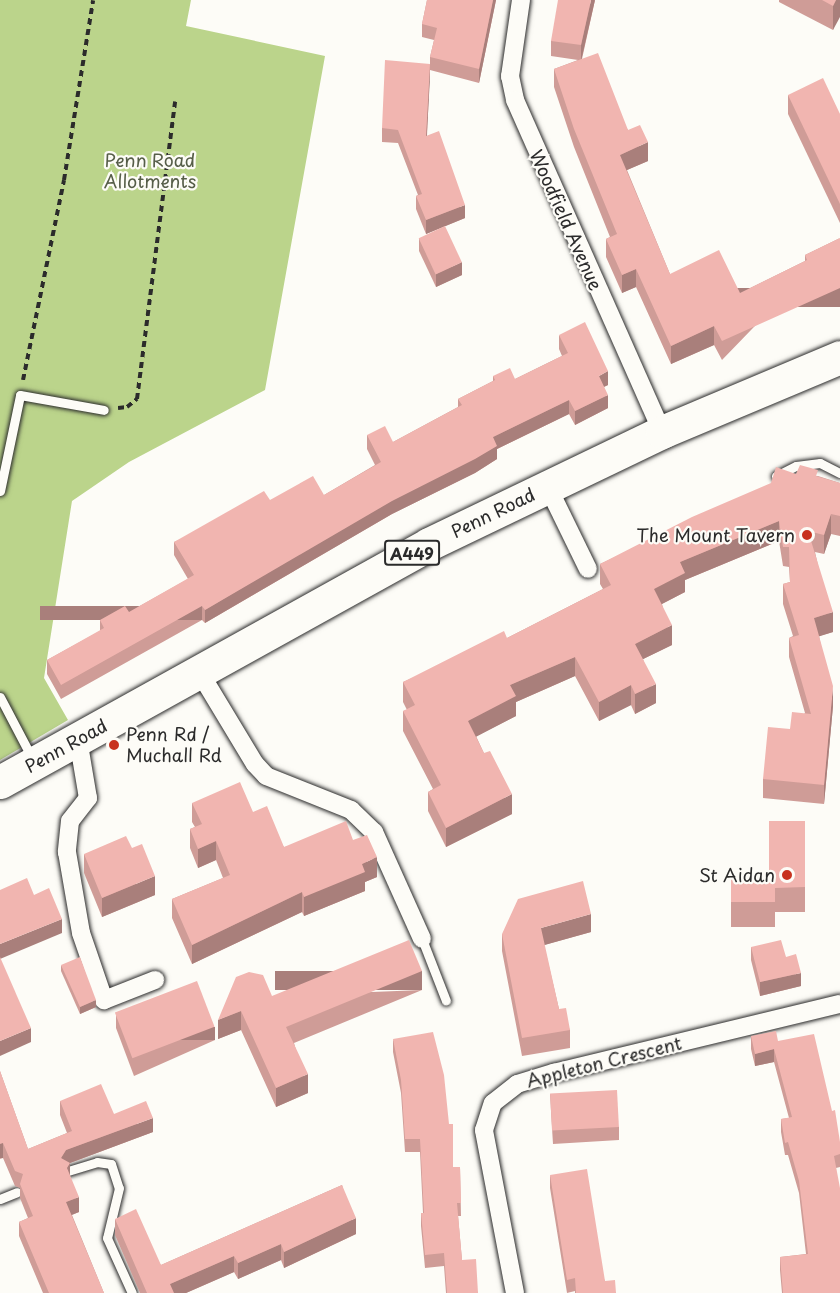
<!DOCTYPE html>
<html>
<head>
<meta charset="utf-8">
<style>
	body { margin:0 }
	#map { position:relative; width:840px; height:1293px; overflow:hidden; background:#fdfcf7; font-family:"Playpen Sans",sans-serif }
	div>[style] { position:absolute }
	.green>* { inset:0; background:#bbd48b }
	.path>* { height:4px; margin-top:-2px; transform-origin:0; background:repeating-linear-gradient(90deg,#2b2b2b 0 6px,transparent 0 10.5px) }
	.roads { filter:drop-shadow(0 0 2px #2b2b2b) drop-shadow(0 0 2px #2b2b2b) }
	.lane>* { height:9px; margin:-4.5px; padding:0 4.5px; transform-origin:4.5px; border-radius:4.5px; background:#fdfcf7 }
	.street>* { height:18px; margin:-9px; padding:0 9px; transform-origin:9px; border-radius:9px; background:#fdfcf7 }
	.highway>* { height:33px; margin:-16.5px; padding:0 16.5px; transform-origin:16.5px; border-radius:16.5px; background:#fdfcf7 }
	.wall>* { inset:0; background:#cf9c97 }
	.shaded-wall>* { inset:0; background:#a97f7b; transform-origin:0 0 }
	.building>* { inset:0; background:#f1b5b0; transform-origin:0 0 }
	.dots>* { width:16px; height:16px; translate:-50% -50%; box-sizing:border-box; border:3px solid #fdfcf7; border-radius:50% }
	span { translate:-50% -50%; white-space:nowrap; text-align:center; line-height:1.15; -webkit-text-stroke:4.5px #fdfcf7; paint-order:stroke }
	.shield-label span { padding:2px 4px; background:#fdfcf7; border:2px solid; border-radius:4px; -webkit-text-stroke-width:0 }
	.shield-label { font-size:16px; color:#2b2b2b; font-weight:700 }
	.park-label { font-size:18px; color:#565e48 }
	.street-label { font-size:18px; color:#2b2b2b }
	.poi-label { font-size:18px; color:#2b2b2b }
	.right { translate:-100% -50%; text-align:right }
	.left { translate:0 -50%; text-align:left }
</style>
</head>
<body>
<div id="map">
	<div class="green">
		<div style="clip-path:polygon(0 0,191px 0,186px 26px,325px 56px,265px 390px,129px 462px,72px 501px,44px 678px,68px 720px,0 760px)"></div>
	</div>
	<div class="path">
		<div style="left:23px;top:380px;width:204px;rotate:-78.4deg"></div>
		<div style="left:64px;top:180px;width:182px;rotate:-80.8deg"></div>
		<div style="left:118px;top:408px;width:9px;rotate:-6deg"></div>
		<div style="left:127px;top:407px;width:13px;rotate:-39deg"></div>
		<div style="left:137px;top:399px;width:300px;rotate:-82.7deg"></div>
	</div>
	<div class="roads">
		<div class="lane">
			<div style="left:776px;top:476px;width:22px;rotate:-27deg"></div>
			<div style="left:796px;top:466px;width:24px;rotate:-7deg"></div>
			<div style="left:820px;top:463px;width:22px;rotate:27deg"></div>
			<div style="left:0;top:491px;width:98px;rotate:-78.2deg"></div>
			<div style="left:20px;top:395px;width:85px;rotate:10.1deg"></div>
			<div style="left:0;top:697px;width:69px;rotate:62.3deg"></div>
			<div style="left:422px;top:939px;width:66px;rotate:68.8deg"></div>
			<div style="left:68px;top:1171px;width:30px;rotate:-17deg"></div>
			<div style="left:97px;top:1162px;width:14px;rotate:8deg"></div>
			<div style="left:111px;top:1164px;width:25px;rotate:72deg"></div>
			<div style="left:119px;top:1188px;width:51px;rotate:103.5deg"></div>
			<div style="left:107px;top:1238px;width:60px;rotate:65.6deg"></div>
			<div style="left:0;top:1199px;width:18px;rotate:-22deg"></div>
		</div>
		<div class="street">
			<div style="left:521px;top:0;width:77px;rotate:98.2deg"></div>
			<div style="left:510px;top:76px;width:25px;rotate:78deg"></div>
			<div style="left:515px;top:100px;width:363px;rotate:66.1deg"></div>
			<div style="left:548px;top:487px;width:91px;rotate:64deg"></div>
			<div style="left:200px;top:673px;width:106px;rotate:58.9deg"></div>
			<div style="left:255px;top:764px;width:16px;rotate:47deg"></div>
			<div style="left:266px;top:776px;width:92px;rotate:21.8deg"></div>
			<div style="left:351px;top:810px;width:32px;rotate:44deg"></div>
			<div style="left:374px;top:832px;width:117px;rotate:65.8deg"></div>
			<div style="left:78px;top:739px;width:60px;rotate:80.4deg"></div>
			<div style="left:88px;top:798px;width:29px;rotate:128deg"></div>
			<div style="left:70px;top:821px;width:31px;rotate:96deg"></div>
			<div style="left:67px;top:852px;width:82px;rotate:80.2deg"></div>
			<div style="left:81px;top:933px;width:71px;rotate:71.1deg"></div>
			<div style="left:104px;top:1000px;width:55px;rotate:-21.4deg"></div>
			<div style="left:515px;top:1293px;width:166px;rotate:-100.8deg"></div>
			<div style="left:484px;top:1130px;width:28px;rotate:-72deg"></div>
			<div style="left:493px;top:1103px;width:31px;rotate:-38deg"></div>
			<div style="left:517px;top:1084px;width:39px;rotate:-17deg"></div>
			<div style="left:554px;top:1073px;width:294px;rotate:-13.6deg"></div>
		</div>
		<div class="highway">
			<div style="left:0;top:782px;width:491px;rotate:-29deg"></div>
			<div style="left:429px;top:544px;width:259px;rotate:-25.7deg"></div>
			<div style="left:662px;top:432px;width:193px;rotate:-22.8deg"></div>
		</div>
	</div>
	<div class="wall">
		<div style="clip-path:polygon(427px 0,496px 0,479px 83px,430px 70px,427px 136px,465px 218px,426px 234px,416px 209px,416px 196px,418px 195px,398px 143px,382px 142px,382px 128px,430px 64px,430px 57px,434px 40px,422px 37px,422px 24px)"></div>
		<div style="clip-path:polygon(595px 0,582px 59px,648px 161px,627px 170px,670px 274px,740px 293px,805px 261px,805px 255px,840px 238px,722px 360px,714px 345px,671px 364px,636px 287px,622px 293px,606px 257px,606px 239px,610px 237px,574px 147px,554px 87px,554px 69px,578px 60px,551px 56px,551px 41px)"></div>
		<div style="clip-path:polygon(779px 0,840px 0,833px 30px,779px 2px)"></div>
		<div style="clip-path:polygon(788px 95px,840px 114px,840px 223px,788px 114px)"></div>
		<div style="clip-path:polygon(419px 238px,462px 275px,436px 287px,419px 251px)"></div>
		<div style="clip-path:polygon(559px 335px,608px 385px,604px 387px,608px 408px,575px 425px,569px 414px,497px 449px,497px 459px,475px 473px,392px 514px,205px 623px,202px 620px,61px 699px,47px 674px,47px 660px,100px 631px,100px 620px,129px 612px,188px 579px,174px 555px,174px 542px,270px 500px,324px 495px,375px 465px,367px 449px,367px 435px,393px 442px,458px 407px,458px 399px,493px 381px,493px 376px,515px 379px,562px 356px,559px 349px)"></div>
		<div style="clip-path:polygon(796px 474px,818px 476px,840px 483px,840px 536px,831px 534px,824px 554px,815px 552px,833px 632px,819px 636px,833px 706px,824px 804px,763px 798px,763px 779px,790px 729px,805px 713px,789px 657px,789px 638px,793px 636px,783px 604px,783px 584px,790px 582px,789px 567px,783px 566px,779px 541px,685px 580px,685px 592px,662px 604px,672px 645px,643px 659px,656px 703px,635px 714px,631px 705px,599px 721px,575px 676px,516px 702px,516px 716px,476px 736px,512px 814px,446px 847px,428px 811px,428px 792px,433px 789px,403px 731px,403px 711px,407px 710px,403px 702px,403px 682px,507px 638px,603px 589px,600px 584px,600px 564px)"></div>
		<div style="clip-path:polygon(192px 803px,253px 812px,284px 847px,353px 840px,377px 877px,365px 882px,365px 891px,304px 916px,302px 912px,192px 964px,172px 918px,172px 899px,223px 878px,216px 860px,198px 868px,190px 848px,190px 829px,195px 827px,192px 822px)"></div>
		<div style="clip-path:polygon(805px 821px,805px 912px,775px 912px,775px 927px,731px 927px,731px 879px,769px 879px)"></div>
		<div style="clip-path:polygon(84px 854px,155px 895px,102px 917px,84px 873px)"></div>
		<div style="clip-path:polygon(591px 932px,544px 945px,559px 1009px,570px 1030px,570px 1048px,522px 1056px,502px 951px,502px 934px)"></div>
		<div style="clip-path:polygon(751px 947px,786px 957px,801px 986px,760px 996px,751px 960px)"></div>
		<div style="clip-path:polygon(61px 965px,96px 1007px,80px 1014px,61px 971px)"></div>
		<div style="clip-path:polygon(422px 990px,294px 1043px,308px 1093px,276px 1107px,241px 1030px,218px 1039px,218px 1020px,272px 996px)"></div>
		<div style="clip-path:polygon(116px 1015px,215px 1040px,134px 1076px,116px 1028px)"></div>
		<div style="clip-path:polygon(751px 1036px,778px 1041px,840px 1154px,840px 1167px,836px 1168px,840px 1293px,782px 1293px,780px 1270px,780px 1257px,806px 1254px,799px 1193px,788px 1155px,785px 1155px,781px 1132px,781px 1119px,789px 1118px,774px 1062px,755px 1066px,751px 1049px)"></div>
		<div style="clip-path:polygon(393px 1039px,453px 1167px,460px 1167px,461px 1216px,458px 1216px,462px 1260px,478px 1293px,446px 1293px,444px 1266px,425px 1268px,421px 1226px,421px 1213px,423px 1213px,420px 1152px,405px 1152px,401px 1093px,393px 1052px)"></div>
		<div style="clip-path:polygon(0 1071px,28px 1149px,67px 1133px,60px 1115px,60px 1101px,114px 1114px,153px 1132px,70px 1163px,70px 1176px,79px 1212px,72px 1215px,104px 1293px,43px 1293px,19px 1236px,19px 1222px,28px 1218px,20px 1198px,20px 1188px,15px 1186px,3px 1158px,0 1159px)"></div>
		<div style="clip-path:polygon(550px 1094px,619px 1127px,619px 1140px,553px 1144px)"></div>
		<div style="clip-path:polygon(550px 1175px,605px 1281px,616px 1293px,575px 1293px,575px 1291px,567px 1293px,550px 1188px)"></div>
		<div style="clip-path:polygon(342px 1185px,356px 1234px,284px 1268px,281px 1260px,238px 1279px,234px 1272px,186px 1293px,140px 1293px,115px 1235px,115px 1219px,161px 1265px)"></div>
	</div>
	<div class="shaded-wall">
		<div style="clip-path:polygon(493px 0,496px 0,479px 83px,479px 69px)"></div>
		<div style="clip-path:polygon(591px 0,595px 0,581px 61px,581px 45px)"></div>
		<div style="clip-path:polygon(836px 0,840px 0,840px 17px,833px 30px,833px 6px)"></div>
		<div style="clip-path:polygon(430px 64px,430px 77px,426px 149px,426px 136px)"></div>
		<div style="clip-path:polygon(648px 142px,648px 161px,620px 173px,620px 155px)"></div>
		<div style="clip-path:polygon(465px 205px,465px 218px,426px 234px,426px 220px)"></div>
		<div style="clip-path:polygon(462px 262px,462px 275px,436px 287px,436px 274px)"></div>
		<div style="clip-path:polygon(636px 269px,636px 287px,622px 293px,622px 275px)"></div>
		<div style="left:840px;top:288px;width:19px;height:129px;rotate:90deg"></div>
		<div style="clip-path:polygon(714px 326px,714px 345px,671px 364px,671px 346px)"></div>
		<div style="clip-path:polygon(608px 371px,608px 385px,599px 389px,599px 376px)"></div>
		<div style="clip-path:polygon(608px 395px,608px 408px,575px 425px,575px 411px)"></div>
		<div style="clip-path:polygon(569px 400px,569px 414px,497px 449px,497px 459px,475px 473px,392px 514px,205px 623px,205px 610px,493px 437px)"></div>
		<div style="clip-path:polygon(831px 514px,831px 534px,824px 554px,824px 535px)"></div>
		<div style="clip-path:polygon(779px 521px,779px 541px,685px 580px,685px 592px,654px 608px,654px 589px,680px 562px)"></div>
		<div style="left:202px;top:606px;width:14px;height:162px;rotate:90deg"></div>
		<div style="clip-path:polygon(833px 612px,833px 632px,814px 638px,814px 618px)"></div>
		<div style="clip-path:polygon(672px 625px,672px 645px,635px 663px,635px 644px)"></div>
		<div style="clip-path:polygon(575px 657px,575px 676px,516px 702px,516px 716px,468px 741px,468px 721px,510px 685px)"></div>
		<div style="clip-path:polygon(656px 684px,656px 703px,635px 714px,635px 694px)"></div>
		<div style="clip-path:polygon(631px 685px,631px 705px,599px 721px,599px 702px)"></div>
		<div style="clip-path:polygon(833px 686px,833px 706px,824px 804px,824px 785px)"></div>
		<div style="clip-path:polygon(512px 794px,512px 814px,446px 847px,446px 828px)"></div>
		<div style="clip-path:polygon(216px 841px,216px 860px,198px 868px,198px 849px)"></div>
		<div style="clip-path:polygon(377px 857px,377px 877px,365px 882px,365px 891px,304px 916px,304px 897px,362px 864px)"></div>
		<div style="clip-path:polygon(155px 876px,155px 895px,102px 917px,102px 898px)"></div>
		<div style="clip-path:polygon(302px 892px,302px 912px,192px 964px,192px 945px)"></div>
		<div style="clip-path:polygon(591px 914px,591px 932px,541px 946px,541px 928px)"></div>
		<div style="clip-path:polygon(62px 919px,62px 933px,0 959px,0 944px)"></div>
		<div style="left:422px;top:971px;width:19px;height:147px;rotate:90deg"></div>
		<div style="clip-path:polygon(801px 973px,801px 986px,760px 996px,760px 982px)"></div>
		<div style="clip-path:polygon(96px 1000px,96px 1007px,80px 1014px,80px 1007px)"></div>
		<div style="clip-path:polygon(241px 1011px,241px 1030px,218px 1039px,218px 1020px)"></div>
		<div style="left:215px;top:1027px;width:13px;height:89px;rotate:90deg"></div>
		<div style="clip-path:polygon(31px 1028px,31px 1042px,0 1056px,0 1041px)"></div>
		<div style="clip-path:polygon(774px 1049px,774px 1062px,755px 1066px,755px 1054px)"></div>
		<div style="clip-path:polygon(308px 1074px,308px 1093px,276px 1107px,276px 1088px)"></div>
		<div style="clip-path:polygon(153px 1118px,153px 1132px,70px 1163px,70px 1177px,61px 1158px,66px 1150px)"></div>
		<div style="left:3px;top:1143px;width:15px;height:3px;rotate:90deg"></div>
		<div style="clip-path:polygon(79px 1197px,79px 1212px,66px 1217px,66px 1202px)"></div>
		<div style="clip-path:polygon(356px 1218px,356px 1234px,284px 1268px,284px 1252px)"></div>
		<div style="clip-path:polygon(281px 1244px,281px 1260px,238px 1279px,238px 1263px)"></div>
		<div style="clip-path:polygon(234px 1256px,234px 1272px,186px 1293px,170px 1293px,170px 1284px)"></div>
	</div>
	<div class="building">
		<div style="clip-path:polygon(427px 0,493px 0,479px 69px,430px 57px,437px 28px,422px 24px)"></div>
		<div style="clip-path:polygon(558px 0,591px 0,581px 45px,551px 41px)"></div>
		<div style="clip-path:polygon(822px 0,836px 0,833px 6px)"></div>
		<div style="clip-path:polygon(598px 53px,628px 130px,640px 125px,648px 142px,620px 155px,670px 274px,719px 250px,740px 293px,807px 260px,805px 255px,840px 238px,840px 288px,722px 341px,714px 326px,671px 346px,636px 269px,622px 275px,606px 239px,617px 234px,574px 129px,554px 69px)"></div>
		<div style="clip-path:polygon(385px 60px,430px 64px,426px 136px,439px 131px,465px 205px,426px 220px,416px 196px,422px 194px,398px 130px,382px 128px)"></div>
		<div style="clip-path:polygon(823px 78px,840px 114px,840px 204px,788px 95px)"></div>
		<div style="left:445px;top:226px;width:40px;height:29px;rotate:65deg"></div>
		<div style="clip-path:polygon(585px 322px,608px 371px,599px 376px,608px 395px,575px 411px,569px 400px,493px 437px,497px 446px,475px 459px,392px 501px,205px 610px,202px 606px,61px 685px,47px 660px,104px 628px,100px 620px,125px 606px,129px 612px,194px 575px,174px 542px,264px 491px,270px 500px,313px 476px,324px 495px,381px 462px,367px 435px,385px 426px,393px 442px,462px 405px,458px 399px,495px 380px,493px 376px,510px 368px,515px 379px,568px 353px,559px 335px)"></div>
		<div style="clip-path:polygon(800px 465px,818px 470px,816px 476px,840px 483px,840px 516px,831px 514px,824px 535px,808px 531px,833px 612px,814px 618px,833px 686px,824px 785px,763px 779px,768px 727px,790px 729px,792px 712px,811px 714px,789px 638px,799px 635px,783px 584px,790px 582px,789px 547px,783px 547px,779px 521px,680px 562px,685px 573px,654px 589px,672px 625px,635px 644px,656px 684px,635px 694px,631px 685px,599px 702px,575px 657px,510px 685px,516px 696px,468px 721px,484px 753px,490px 751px,512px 794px,446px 828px,428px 792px,441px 785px,403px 711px,415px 705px,403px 682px,504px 631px,507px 638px,611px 585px,600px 564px,692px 517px,771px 483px,776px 467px,796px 474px)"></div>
		<div style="clip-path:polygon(240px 782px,253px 812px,267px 806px,284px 847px,346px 821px,353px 840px,367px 835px,377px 857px,362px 864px,365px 872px,304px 897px,302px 892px,192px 945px,172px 899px,230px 875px,216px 841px,198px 849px,190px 829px,202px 824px,192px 803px)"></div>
		<div style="clip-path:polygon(769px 821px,805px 821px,805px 887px,775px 888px,775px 902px,731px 902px,731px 879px,769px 879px)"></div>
		<div style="clip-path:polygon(126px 836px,132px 848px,142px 844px,155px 876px,102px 898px,84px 854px)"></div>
		<div style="clip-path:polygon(27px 878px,34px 895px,49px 888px,62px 919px,0 944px,0 890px)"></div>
		<div style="clip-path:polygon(583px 881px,591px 914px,541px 928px,559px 1009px,566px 1008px,570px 1030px,522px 1038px,502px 934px,518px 899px)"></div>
		<div style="clip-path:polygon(409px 940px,422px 971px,286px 1027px,308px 1074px,276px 1088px,241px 1011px,218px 1020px,236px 977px,249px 972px,263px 975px,272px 996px)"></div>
		<div style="clip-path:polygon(781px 940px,786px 957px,796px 954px,801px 973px,760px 982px,751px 947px)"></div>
		<div style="clip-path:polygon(0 957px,31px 1028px,0 1041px)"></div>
		<div style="clip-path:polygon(80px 957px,96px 1000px,80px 1007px,61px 965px)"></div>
		<div style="left:197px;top:981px;width:49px;height:88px;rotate:69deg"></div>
		<div style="clip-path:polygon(776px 1031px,778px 1041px,814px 1034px,832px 1111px,835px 1110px,840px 1142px,840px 1154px,834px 1156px,840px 1188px,840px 1293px,783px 1293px,780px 1257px,808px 1254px,799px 1181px,788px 1142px,785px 1143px,781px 1119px,792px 1117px,774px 1049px,755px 1054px,751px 1036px)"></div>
		<div style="clip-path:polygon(433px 1032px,444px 1075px,449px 1124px,453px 1124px,453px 1167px,460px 1167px,461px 1203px,457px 1203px,462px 1260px,476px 1259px,478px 1293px,447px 1293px,444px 1253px,425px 1255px,421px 1213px,424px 1213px,420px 1139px,405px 1139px,401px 1080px,393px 1039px)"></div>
		<div style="clip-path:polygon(0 1071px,28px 1149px,72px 1131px,60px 1101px,101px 1084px,114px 1114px,146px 1101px,153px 1118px,66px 1150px,61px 1158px,70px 1163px,67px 1168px,79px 1197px,66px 1202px,104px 1293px,49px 1293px,19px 1222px,33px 1216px,20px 1184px,23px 1174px,15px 1171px,3px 1143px,0 1144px)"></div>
		<div style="left:617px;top:1090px;width:37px;height:67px;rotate:87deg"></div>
		<div style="clip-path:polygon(587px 1169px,605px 1281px,615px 1280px,616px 1293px,576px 1293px,575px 1278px,567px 1280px,550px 1175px)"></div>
		<div style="clip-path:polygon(342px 1185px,356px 1218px,284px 1252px,281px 1244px,238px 1263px,234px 1256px,170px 1284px,174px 1293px,147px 1293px,115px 1219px,136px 1209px,161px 1265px)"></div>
	</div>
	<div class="dots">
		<div style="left:807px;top:535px;background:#c8321e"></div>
		<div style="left:114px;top:745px;background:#c8321e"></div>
		<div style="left:787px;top:875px;background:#c8321e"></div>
	</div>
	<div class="shield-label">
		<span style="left:412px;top:553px">A449</span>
	</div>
	<div class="park-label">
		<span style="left:150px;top:171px">Penn Road<br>Allotments</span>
	</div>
	<div class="street-label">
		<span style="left:566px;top:220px;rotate:66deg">Woodfield Avenue</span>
		<span style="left:493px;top:513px;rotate:-26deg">Penn Road</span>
		<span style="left:66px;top:746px;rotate:-29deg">Penn Road</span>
		<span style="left:604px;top:1062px;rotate:-14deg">Appleton Crescent</span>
	</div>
	<div class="poi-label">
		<span class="right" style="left:795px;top:535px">The Mount Tavern</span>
		<span class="left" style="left:126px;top:745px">Penn Rd /<br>Muchall Rd</span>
		<span class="right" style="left:775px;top:875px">St Aidan</span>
	</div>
</div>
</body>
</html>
